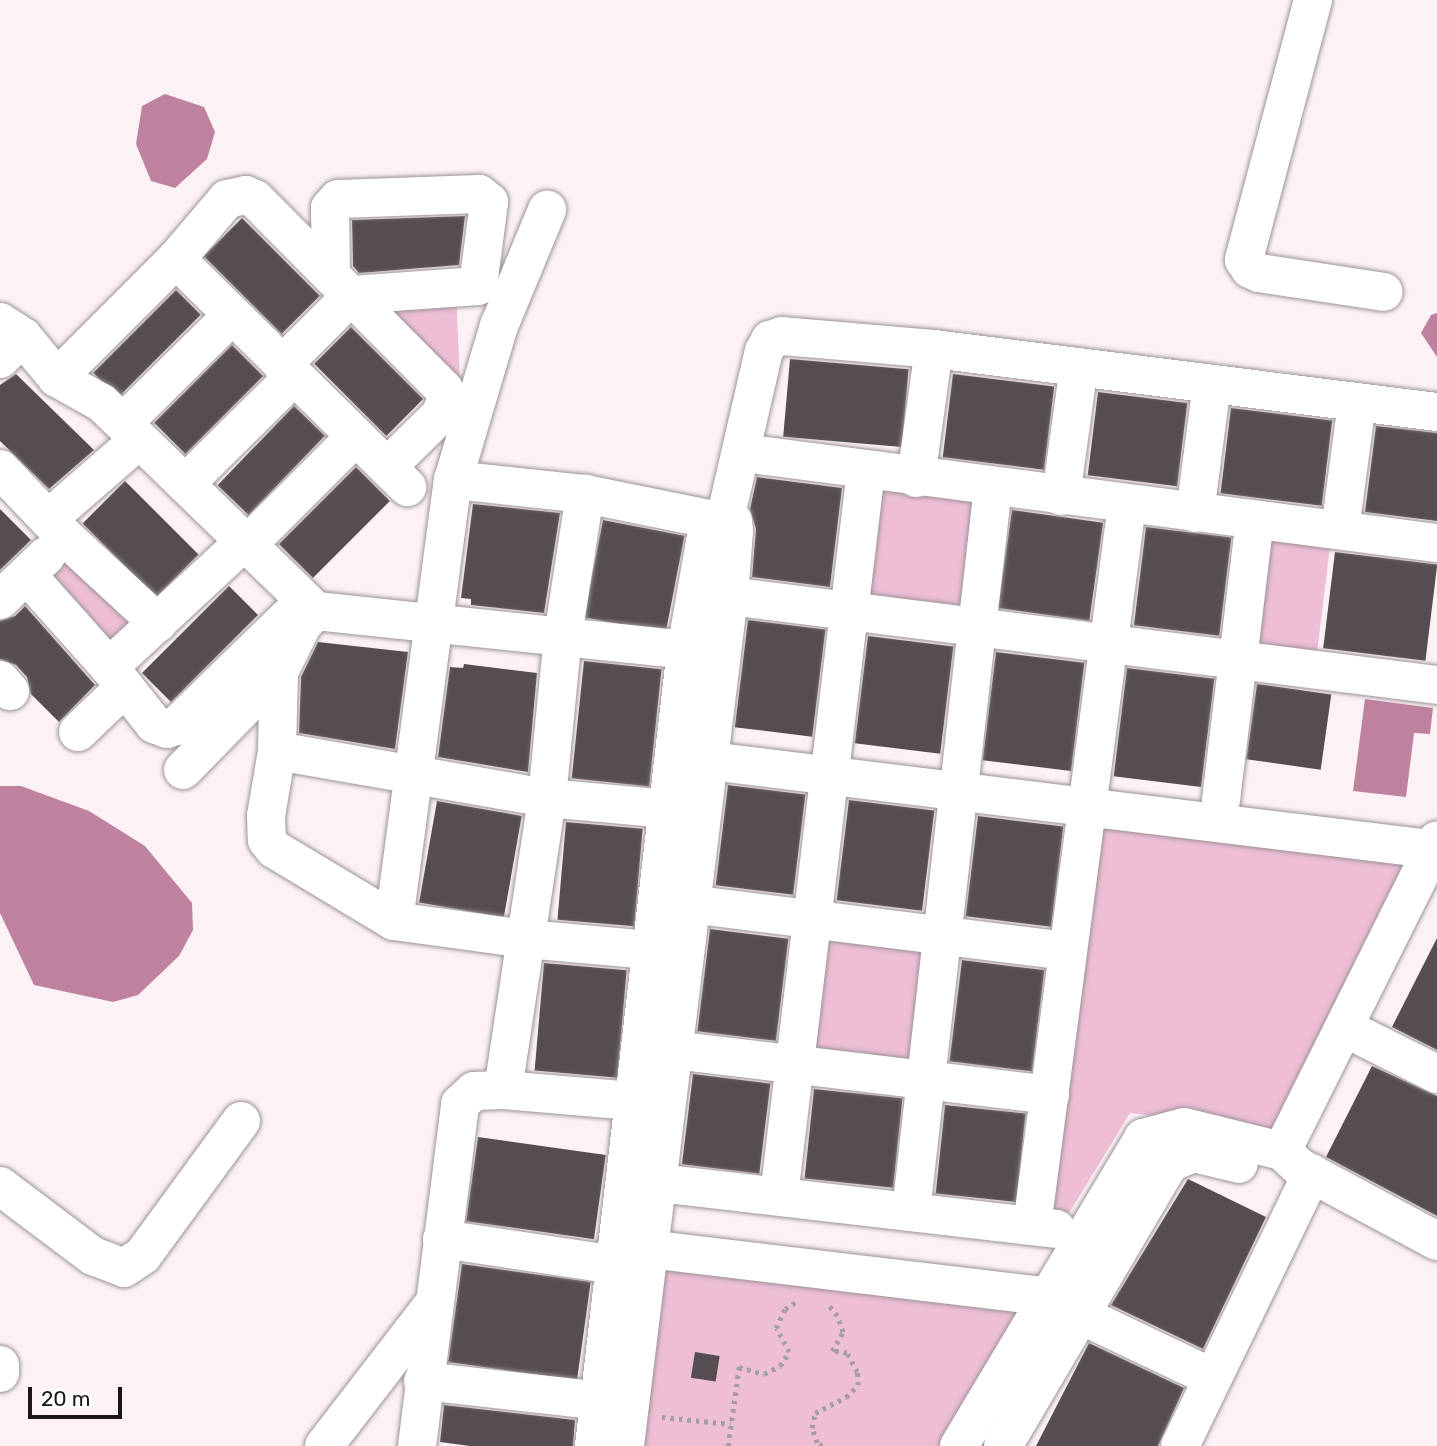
<!DOCTYPE html>
<html>
<head>
<meta charset="utf-8">
<style>
	body { margin:0 }
	#map { position:relative; width:1437px; height:1446px; overflow:hidden; background:#fcf2f6; font-family:Rubik,sans-serif }
	div>[style] { position:absolute }
	.green>* { inset:0; background:#edbed4; transform-origin:0 0 }
	.water>* { inset:0; background:#be829f }
	.building>* { inset:0; background:#554d51; transform-origin:0 0 }
	.path>* { height:4.5px; margin-top:-2.25px; transform-origin:0; background:repeating-linear-gradient(90deg,#a69fa2 0 3.5px,transparent 0 8.5px) }
	.roads { filter:drop-shadow(0 0 2px #9c9397) drop-shadow(0 0 2px #9c9397) }
	.minor>* { height:38px; margin:-19px; padding:0 19px; transform-origin:19px; border-radius:19px; background:#fff }
	span { translate:-50% -50%; white-space:nowrap; text-align:center; line-height:1.15; -webkit-text-stroke:7px #fff; paint-order:stroke }
	.scale { position:absolute; left:28px; top:1387px; width:94px; height:32px; box-sizing:border-box; border:4px solid #1b1719; border-top:0; padding-left:9px; font-size:21px; line-height:24px; white-space:nowrap; color:#1b1719; -webkit-text-stroke:5px #fff; paint-order:stroke }
</style>
</head>
<body>
<div id="map">
	<div class="green">
		<div style="clip-path:polygon(456px 292px,460px 380px,370px 295px)"></div>
		<div style="left:870px;top:478px;width:118px;height:130px;rotate:7deg"></div>
		<div style="left:1259px;top:526px;width:73px;height:129px;rotate:7deg"></div>
		<div style="left:74px;top:534px;width:127px;height:57px;rotate:45deg"></div>
		<div style="clip-path:polygon(1097px 818px,1419px 857px,1277px 1130px,1130px 1113px,1069px 1213px,1050px 1211px)"></div>
		<div style="left:819px;top:928px;width:117px;height:131px;rotate:7deg"></div>
		<div style="clip-path:polygon(658px 1263px,1031px 1309px,948px 1446px,635px 1446px)"></div>
	</div>
	<div class="water">
		<div style="clip-path:polygon(165px 94px,204px 107px,215px 132px,207px 159px,175px 188px,151px 181px,136px 144px,142px 106px)"></div>
		<div style="clip-path:polygon(1437px 313px,1437px 357px,1421px 333px,1431px 315px)"></div>
		<div style="clip-path:polygon(1365px 699px,1433px 708px,1430px 734px,1414px 733px,1406px 797px,1353px 791px)"></div>
		<div style="clip-path:polygon(0 786px,21px 786px,89px 811px,145px 846px,192px 903px,193px 930px,179px 956px,138px 995px,113px 1002px,34px 985px,0 913px)"></div>
	</div>
	<div class="building">
		<div style="clip-path:polygon(465px 216px,459px 265px,359px 273px,353px 266px,352px 220px)"></div>
		<div style="left:242px;top:218px;width:110px;height:54px;rotate:45deg"></div>
		<div style="left:176px;top:290px;width:35px;height:117px;rotate:45deg"></div>
		<div style="left:351px;top:327px;width:102px;height:52px;rotate:45deg"></div>
		<div style="left:232px;top:345px;width:44px;height:110px;rotate:45deg"></div>
		<div style="left:790px;top:359px;width:119px;height:78px;rotate:5deg"></div>
		<div style="clip-path:polygon(16px 374px,94px 450px,49px 489px,0 441px,0 385px)"></div>
		<div style="left:953px;top:374px;width:102px;height:84px;rotate:7deg"></div>
		<div style="left:1098px;top:392px;width:90px;height:84px;rotate:7deg"></div>
		<div style="left:294px;top:406px;width:43px;height:110px;rotate:44deg"></div>
		<div style="left:1231px;top:408px;width:102px;height:86px;rotate:7deg"></div>
		<div style="clip-path:polygon(1376px 426px,1437px 433px,1437px 521px,1365px 512px)"></div>
		<div style="left:356px;top:467px;width:48px;height:109px;rotate:45deg"></div>
		<div style="clip-path:polygon(757px 477px,842px 488px,830px 587px,752px 577px,756px 529px,750px 509px)"></div>
		<div style="left:125px;top:481px;width:104px;height:60px;rotate:45deg"></div>
		<div style="clip-path:polygon(473px 504px,560px 513px,544px 613px,471px 605px,471px 599px,461px 598px)"></div>
		<div style="clip-path:polygon(0 509px,31px 540px,0 570px)"></div>
		<div style="left:1012px;top:510px;width:92px;height:99px;rotate:8deg"></div>
		<div style="left:603px;top:520px;width:83px;height:99px;rotate:11deg"></div>
		<div style="left:1146px;top:527px;width:86px;height:99px;rotate:7deg"></div>
		<div style="left:1335px;top:552px;width:103px;height:97px;rotate:7deg"></div>
		<div style="left:229px;top:586px;width:41px;height:123px;rotate:45deg"></div>
		<div style="clip-path:polygon(25px 606px,95px 685px,59px 722px,31px 694px,27px 677px,16px 665px,0 659px,0 621px,15px 616px)"></div>
		<div style="left:748px;top:620px;width:78px;height:108px;rotate:7deg"></div>
		<div style="left:868px;top:636px;width:86px;height:108px;rotate:7deg"></div>
		<div style="clip-path:polygon(318px 642px,408px 652px,395px 749px,299px 733px,301px 677px)"></div>
		<div style="left:996px;top:652px;width:89px;height:109px;rotate:7deg"></div>
		<div style="left:584px;top:661px;width:78px;height:118px;rotate:6deg"></div>
		<div style="clip-path:polygon(464px 664px,537px 673px,528px 772px,438px 757px,450px 667px,463px 668px)"></div>
		<div style="left:1127px;top:668px;width:88px;height:109px;rotate:7deg"></div>
		<div style="left:1257px;top:684px;width:75px;height:76px;rotate:8deg"></div>
		<div style="left:728px;top:785px;width:78px;height:101px;rotate:7deg"></div>
		<div style="left:849px;top:800px;width:86px;height:101px;rotate:7deg"></div>
		<div style="left:437px;top:801px;width:86px;height:103px;rotate:10deg"></div>
		<div style="left:978px;top:816px;width:86px;height:101px;rotate:7deg"></div>
		<div style="left:566px;top:822px;width:77px;height:98px;rotate:5deg"></div>
		<div style="left:710px;top:929px;width:79px;height:103px;rotate:7deg"></div>
		<div style="clip-path:polygon(1437px 938px,1437px 1050px,1392px 1027px)"></div>
		<div style="left:962px;top:960px;width:83px;height:102px;rotate:7deg"></div>
		<div style="left:544px;top:963px;width:83px;height:108px;rotate:5deg"></div>
		<div style="clip-path:polygon(1372px 1066px,1437px 1096px,1437px 1216px,1326px 1157px)"></div>
		<div style="left:693px;top:1074px;width:78px;height:91px;rotate:7deg"></div>
		<div style="left:814px;top:1089px;width:89px;height:90px;rotate:6deg"></div>
		<div style="left:945px;top:1105px;width:81px;height:89px;rotate:6deg"></div>
		<div style="left:478px;top:1137px;width:129px;height:85px;rotate:8deg"></div>
		<div style="clip-path:polygon(1188px 1179px,1266px 1217px,1203px 1349px,1111px 1305px)"></div>
		<div style="left:462px;top:1264px;width:130px;height:99px;rotate:8deg"></div>
		<div style="clip-path:polygon(1089px 1343px,1184px 1388px,1158px 1446px,1036px 1446px)"></div>
		<div style="left:695px;top:1352px;width:25px;height:26px;rotate:9deg"></div>
		<div style="clip-path:polygon(444px 1405px,575px 1420px,573px 1446px,470px 1446px,440px 1442px)"></div>
	</div>
	<div class="path">
		<div style="left:662px;top:1417px;width:69px;rotate:5.8deg"></div>
		<div style="left:728px;top:1446px;width:80px;rotate:-82.1deg"></div>
		<div style="left:739px;top:1367px;width:26px;rotate:16deg"></div>
		<div style="left:764px;top:1374px;width:18px;rotate:-27deg"></div>
		<div style="left:780px;top:1366px;width:17px;rotate:-57deg"></div>
		<div style="left:789px;top:1352px;width:27px;rotate:-118deg"></div>
		<div style="left:776px;top:1328px;width:21px;rotate:-65deg"></div>
		<div style="left:785px;top:1309px;width:13px;rotate:-32deg"></div>
		<div style="left:822px;top:1446px;width:6px;rotate:-149deg"></div>
		<div style="left:817px;top:1443px;width:16px;rotate:-108deg"></div>
		<div style="left:812px;top:1428px;width:15px;rotate:-79deg"></div>
		<div style="left:815px;top:1413px;width:35px;rotate:-27deg"></div>
		<div style="left:846px;top:1397px;width:17px;rotate:-45deg"></div>
		<div style="left:858px;top:1385px;width:13px;rotate:-94deg"></div>
		<div style="left:857px;top:1372px;width:21px;rotate:-118deg"></div>
		<div style="left:847px;top:1353px;width:15px;rotate:-172deg"></div>
		<div style="left:832px;top:1351px;width:22px;rotate:-60deg"></div>
		<div style="left:843px;top:1332px;width:17px;rotate:-111deg"></div>
		<div style="left:837px;top:1316px;width:14px;rotate:-129deg"></div>
	</div>
	<div class="roads">
		<div class="minor">
			<div style="left:1313px;top:0;width:269px;rotate:104.9deg"></div>
			<div style="left:1244px;top:260px;width:11px;rotate:56deg"></div>
			<div style="left:1250px;top:269px;width:10px;rotate:24deg"></div>
			<div style="left:1259px;top:273px;width:126px;rotate:8.6deg"></div>
			<div style="left:176px;top:259px;width:325px;rotate:44.6deg"></div>
			<div style="left:0;top:322px;width:27px;rotate:33deg"></div>
			<div style="left:23px;top:337px;width:53px;rotate:50.3deg"></div>
			<div style="left:57px;top:378px;width:51px;rotate:29.1deg"></div>
			<div style="left:102px;top:403px;width:298px;rotate:44.2deg"></div>
			<div style="left:316px;top:611px;width:372px;rotate:6deg"></div>
			<div style="left:686px;top:650px;width:23px;rotate:18deg"></div>
			<div style="left:0;top:359px;width:32px;rotate:-44deg"></div>
			<div style="left:282px;top:365px;width:99px;rotate:-45deg"></div>
			<div style="left:352px;top:295px;width:126px;rotate:-4.1deg"></div>
			<div style="left:478px;top:286px;width:85px;rotate:-82.5deg"></div>
			<div style="left:489px;top:202px;width:13px;rotate:-141deg"></div>
			<div style="left:479px;top:194px;width:141px;rotate:178deg"></div>
			<div style="left:338px;top:199px;width:12px;rotate:132deg"></div>
			<div style="left:330px;top:208px;width:67px;rotate:89.1deg"></div>
			<div style="left:57px;top:378px;width:168px;rotate:-45deg"></div>
			<div style="left:176px;top:259px;width:79px;rotate:-49.6deg"></div>
			<div style="left:227px;top:199px;width:19px;rotate:-12deg"></div>
			<div style="left:246px;top:195px;width:10px;rotate:24deg"></div>
			<div style="left:255px;top:199px;width:268px;rotate:45.2deg"></div>
			<div style="left:444px;top:389px;width:9px;rotate:72deg"></div>
			<div style="left:447px;top:398px;width:18px;rotate:112deg"></div>
			<div style="left:440px;top:415px;width:74px;rotate:135.5deg"></div>
			<div style="left:123px;top:423px;width:153px;rotate:-44.7deg"></div>
			<div style="left:743px;top:453px;width:700px;rotate:7.39deg"></div>
			<div style="left:0;top:469px;width:93px;rotate:46.3deg"></div>
			<div style="left:64px;top:536px;width:128px;rotate:42.8deg"></div>
			<div style="left:916px;top:478px;width:130px;rotate:-82.1deg"></div>
			<div style="left:453px;top:480px;width:133px;rotate:6.1deg"></div>
			<div style="left:185px;top:484px;width:153px;rotate:-44.7deg"></div>
			<div style="left:1061px;top:496px;width:130px;rotate:-82.1deg"></div>
			<div style="left:1195px;top:513px;width:130px;rotate:-82.5deg"></div>
			<div style="left:726px;top:515px;width:168px;rotate:-77deg"></div>
			<div style="left:764px;top:351px;width:13px;rotate:-61deg"></div>
			<div style="left:770px;top:340px;width:13px;rotate:-18deg"></div>
			<div style="left:782px;top:336px;width:153px;rotate:4.9deg"></div>
			<div style="left:934px;top:349px;width:507px;rotate:7.14deg"></div>
			<div style="left:48px;top:519px;width:102px;rotate:-41deg"></div>
			<div style="left:1340px;top:530px;width:129px;rotate:-82.4deg"></div>
			<div style="left:248px;top:544px;width:151px;rotate:-45deg"></div>
			<div style="left:27px;top:575px;width:123px;rotate:48.3deg"></div>
			<div style="left:109px;top:667px;width:73px;rotate:51.7deg"></div>
			<div style="left:154px;top:724px;width:14px;rotate:21deg"></div>
			<div style="left:167px;top:729px;width:9px;rotate:-18deg"></div>
			<div style="left:176px;top:726px;width:162px;rotate:-44.2deg"></div>
			<div style="left:729px;top:596px;width:714px;rotate:7.16deg"></div>
			<div style="left:0;top:600px;width:64px;rotate:-43.7deg"></div>
			<div style="left:316px;top:611px;width:18px;rotate:135deg"></div>
			<div style="left:303px;top:624px;width:54px;rotate:116.6deg"></div>
			<div style="left:279px;top:672px;width:79px;rotate:91.5deg"></div>
			<div style="left:277px;top:751px;width:274px;rotate:9.9deg"></div>
			<div style="left:547px;top:798px;width:121px;rotate:5.2deg"></div>
			<div style="left:109px;top:667px;width:165px;rotate:-42.8deg"></div>
			<div style="left:0;top:680px;width:15px;rotate:48deg"></div>
			<div style="left:78px;top:732px;width:65px;rotate:-43.8deg"></div>
			<div style="left:277px;top:751px;width:66px;rotate:99.6deg"></div>
			<div style="left:266px;top:816px;width:24px;rotate:88deg"></div>
			<div style="left:267px;top:840px;width:11px;rotate:52deg"></div>
			<div style="left:274px;top:849px;width:140px;rotate:31deg"></div>
			<div style="left:394px;top:921px;width:133px;rotate:7.8deg"></div>
			<div style="left:526px;top:939px;width:124px;rotate:5.1deg"></div>
			<div style="left:685px;top:758px;width:758px;rotate:6.97deg"></div>
			<div style="left:183px;top:770px;width:137px;rotate:-45.6deg"></div>
			<div style="left:1221px;top:800px;width:282px;rotate:-83.1deg"></div>
			<div style="left:665px;top:901px;width:406px;rotate:7.1deg"></div>
			<div style="left:394px;top:921px;width:445px;rotate:-82.4deg"></div>
			<div style="left:453px;top:480px;width:161px;rotate:-73.4deg"></div>
			<div style="left:499px;top:326px;width:126px;rotate:-67.5deg"></div>
			<div style="left:1363px;top:1037px;width:83px;rotate:26.6deg"></div>
			<div style="left:648px;top:1047px;width:405px;rotate:6.8deg"></div>
			<div style="left:632px;top:1101px;width:129px;rotate:-175.1deg"></div>
			<div style="left:503px;top:1090px;width:295px;rotate:-81.4deg"></div>
			<div style="left:547px;top:798px;width:163px;rotate:-84.4deg"></div>
			<div style="left:563px;top:636px;width:144px;rotate:-81.2deg"></div>
			<div style="left:585px;top:494px;width:132px;rotate:11.4deg"></div>
			<div style="left:1282px;top:1151px;width:347px;rotate:-63.5deg"></div>
			<div style="left:633px;top:1180px;width:426px;rotate:6.6deg"></div>
			<div style="left:0;top:1186px;width:116px;rotate:37deg"></div>
			<div style="left:93px;top:1256px;width:33px;rotate:21deg"></div>
			<div style="left:124px;top:1268px;width:23px;rotate:-34deg"></div>
			<div style="left:143px;top:1255px;width:166px;rotate:-53.8deg"></div>
			<div style="left:779px;top:1196px;width:730px;rotate:-83.16deg"></div>
			<div style="left:911px;top:1212px;width:730px;rotate:-83.55deg"></div>
			<div style="left:1032px;top:1226px;width:728px;rotate:-82.5deg"></div>
			<div style="left:442px;top:1239px;width:175px;rotate:8.5deg"></div>
			<div style="left:623px;top:1246px;width:428px;rotate:6.8deg"></div>
			<div style="left:1081px;top:1315px;width:146px;rotate:25.5deg"></div>
			<div style="left:0;top:1365px;width:8px;rotate:90deg"></div>
			<div style="left:423px;top:1381px;width:178px;rotate:6.4deg"></div>
			<div style="left:324px;top:1446px;width:177px;rotate:-52.4deg"></div>
			<div style="left:417px;top:1446px;width:345px;rotate:-82.8deg"></div>
			<div style="left:460px;top:1104px;width:19px;rotate:-43deg"></div>
			<div style="left:474px;top:1091px;width:29px;rotate:-2deg"></div>
			<div style="left:594px;top:1446px;width:801px;rotate:-83.41deg"></div>
			<div style="left:686px;top:650px;width:110px;rotate:-80deg"></div>
			<div style="left:705px;top:542px;width:24px;rotate:-68deg"></div>
			<div style="left:714px;top:520px;width:13px;rotate:-23deg"></div>
			<div style="left:726px;top:515px;width:9px;rotate:41deg"></div>
			<div style="left:733px;top:521px;width:10px;rotate:84deg"></div>
			<div style="left:734px;top:531px;width:65px;rotate:94.4deg"></div>
			<div style="left:729px;top:596px;width:856px;rotate:96.98deg"></div>
			<div style="left:959px;top:1446px;width:359px;rotate:-59.1deg"></div>
			<div style="left:1143px;top:1138px;width:42px;rotate:-15deg"></div>
			<div style="left:1184px;top:1127px;width:101px;rotate:13.8deg"></div>
			<div style="left:1282px;top:1151px;width:23px;rotate:43deg"></div>
			<div style="left:1299px;top:1167px;width:157px;rotate:28.2deg"></div>
			<div style="left:1003px;top:1446px;width:329px;rotate:-59.5deg"></div>
			<div style="left:1170px;top:1163px;width:26px;rotate:-23deg"></div>
			<div style="left:1194px;top:1153px;width:46px;rotate:13.7deg"></div>
			<div style="left:1180px;top:1446px;width:303px;rotate:-64.2deg"></div>
		</div>
	</div>
	<div class="scale">20 m</div>
</div>
</body>
</html>
